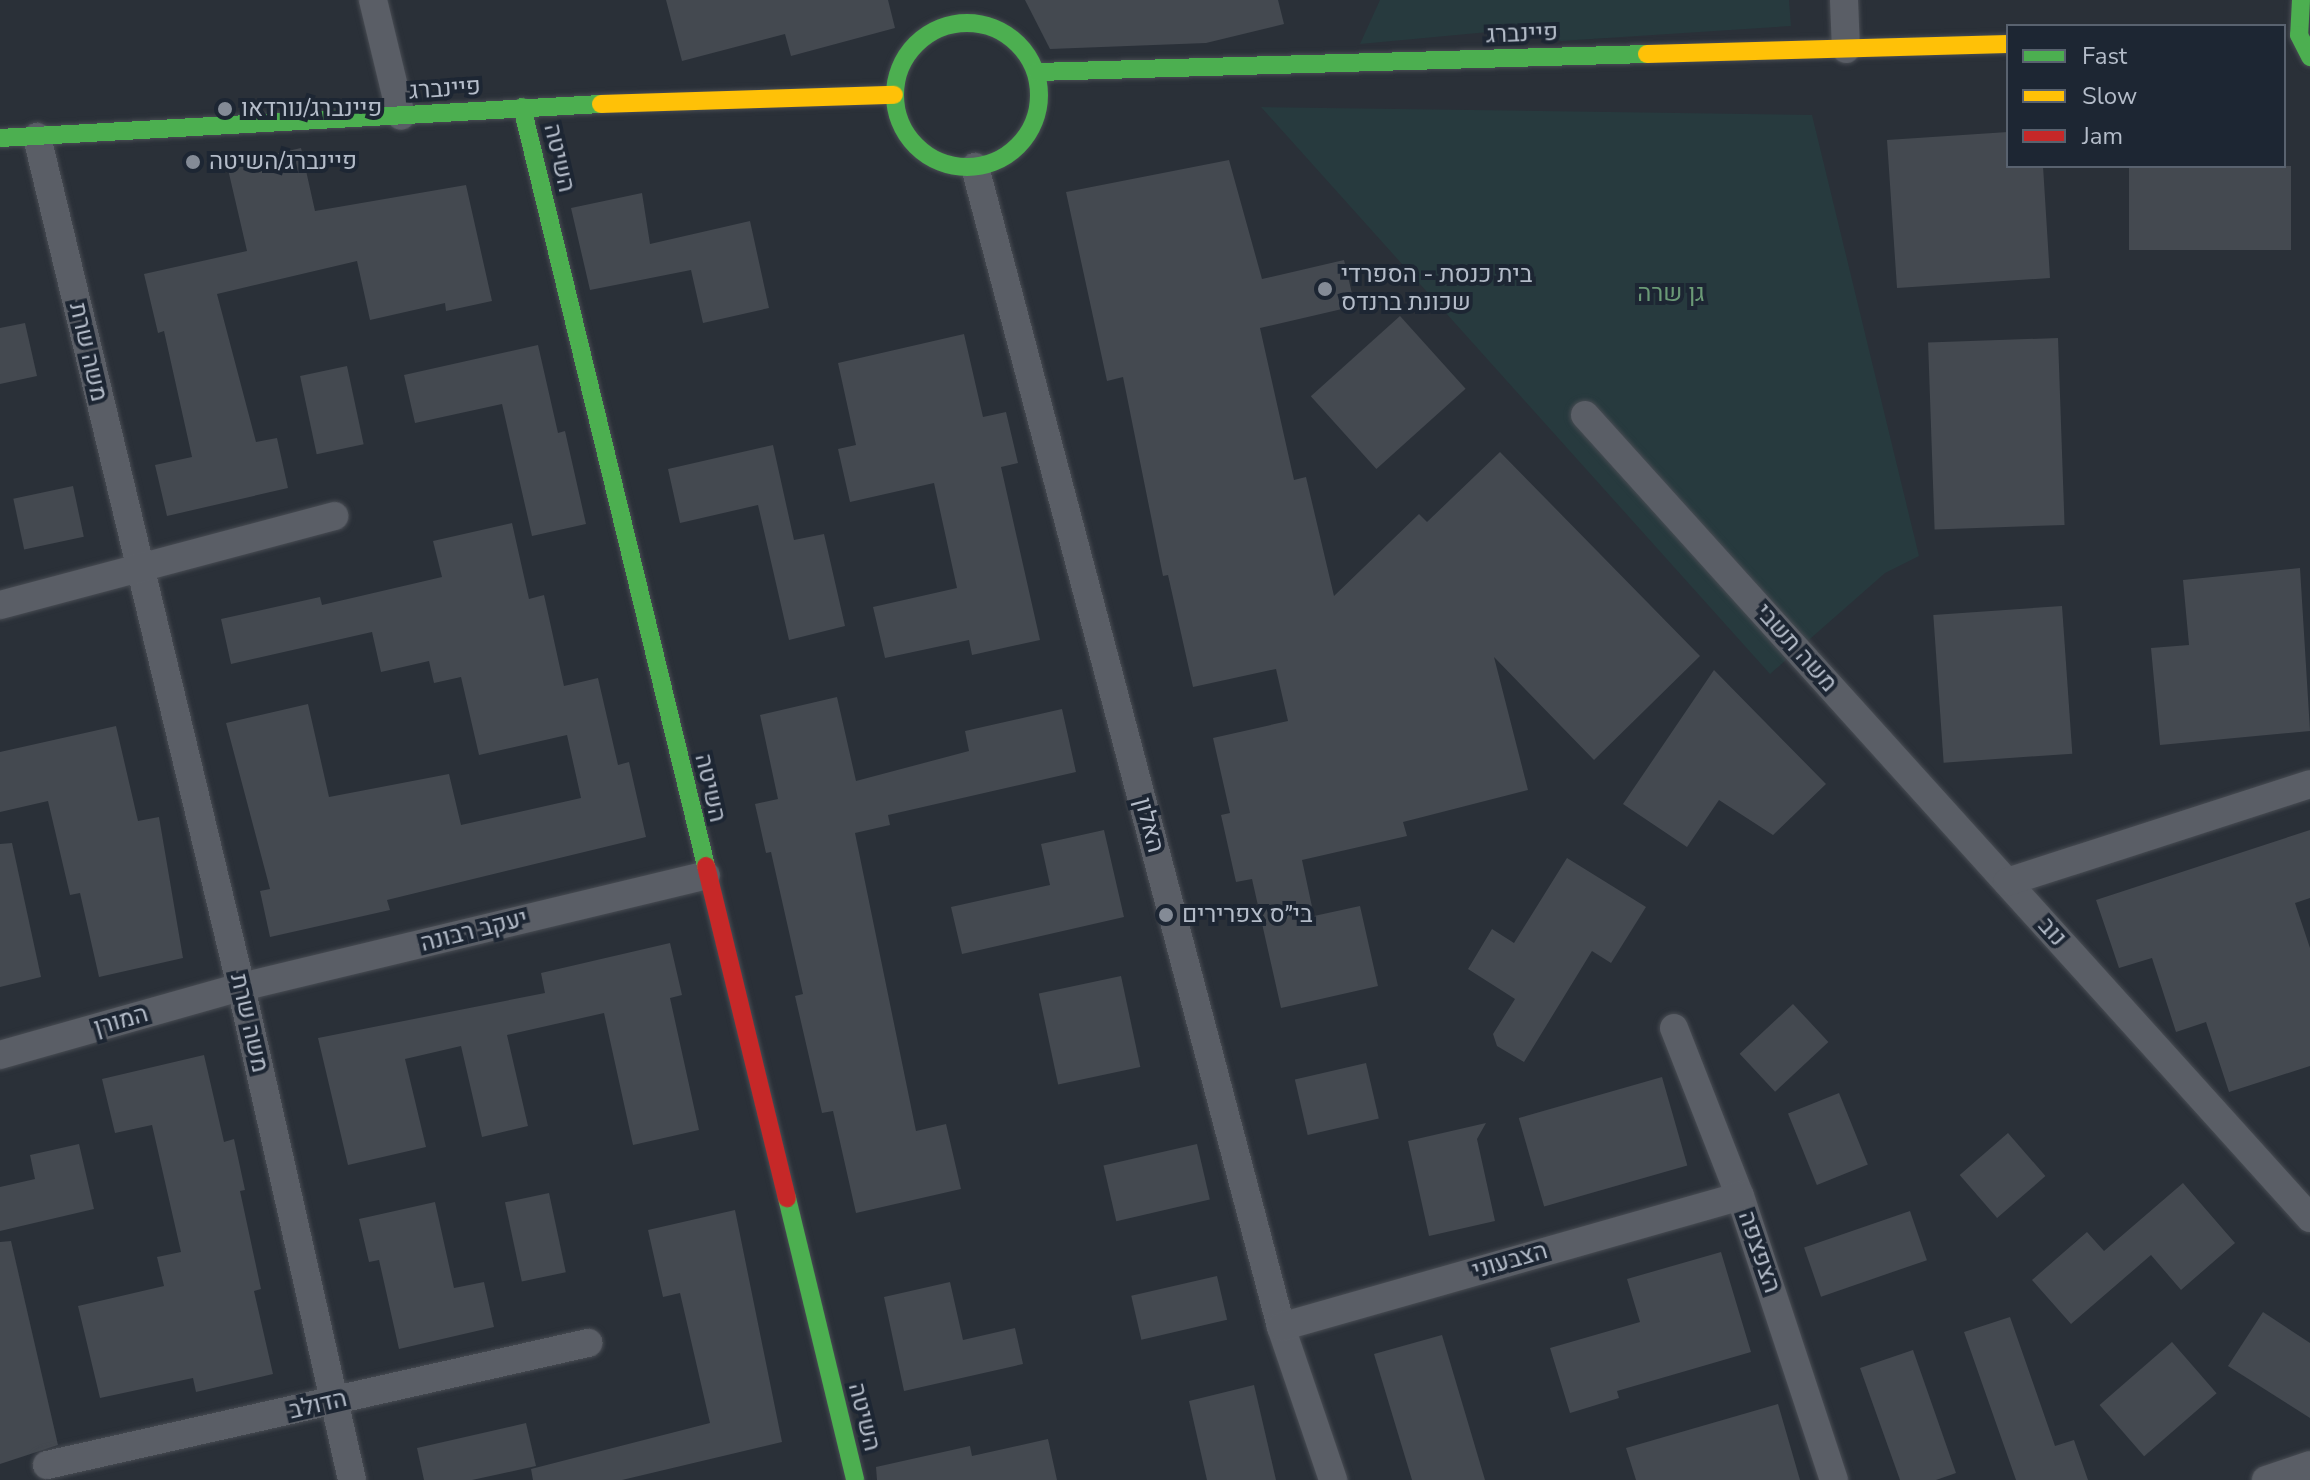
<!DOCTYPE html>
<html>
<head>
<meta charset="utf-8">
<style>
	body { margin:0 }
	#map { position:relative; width:2310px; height:1480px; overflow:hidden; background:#2a3038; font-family:"Nunito Sans",Heebo,sans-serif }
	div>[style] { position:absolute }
	.green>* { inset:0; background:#273a3e }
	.building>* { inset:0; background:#444950; transform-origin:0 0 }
	.roads { filter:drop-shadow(0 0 2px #484c53) drop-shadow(0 0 2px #484c53) }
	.street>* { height:28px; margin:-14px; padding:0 14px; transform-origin:14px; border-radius:14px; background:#5a5e66 }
	.fast>* { height:18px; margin:-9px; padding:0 9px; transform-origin:9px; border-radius:9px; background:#4caf50 }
	.fast>.ring { margin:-9px; padding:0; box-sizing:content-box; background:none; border:18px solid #4caf50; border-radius:50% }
	.slow>* { height:18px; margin:-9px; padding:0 9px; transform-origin:9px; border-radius:9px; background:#ffc107 }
	.jam>* { height:18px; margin:-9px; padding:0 9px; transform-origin:9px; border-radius:9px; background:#c62828 }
	.dots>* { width:22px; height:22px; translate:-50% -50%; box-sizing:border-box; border:4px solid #1d2633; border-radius:50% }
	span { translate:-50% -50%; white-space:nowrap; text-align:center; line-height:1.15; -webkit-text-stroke:8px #1d2633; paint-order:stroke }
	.street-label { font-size:24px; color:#b4bcc9 }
	.poi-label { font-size:24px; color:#b4bcc9 }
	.left { translate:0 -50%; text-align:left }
	.park-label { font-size:24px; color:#6b9a76 }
	.legend { position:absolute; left:2006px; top:24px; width:280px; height:144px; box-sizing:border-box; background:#1d2633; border:2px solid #59626f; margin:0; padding:10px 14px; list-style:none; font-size:24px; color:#b4bcc9 }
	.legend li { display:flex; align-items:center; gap:16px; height:40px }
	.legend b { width:40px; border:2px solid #59626f }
</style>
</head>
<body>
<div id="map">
	<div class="green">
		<div style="clip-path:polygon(1380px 0,1789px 0,1791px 26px,1561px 41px,1530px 28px,1360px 44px)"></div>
		<div style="clip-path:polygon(1261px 107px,1812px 115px,1919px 556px,1885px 573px,1770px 674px)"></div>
	</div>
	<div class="building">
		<div style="clip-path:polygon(666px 0,888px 0,895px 28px,791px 56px,785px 34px,682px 61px)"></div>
		<div style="clip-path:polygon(1025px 0,1278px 0,1284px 24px,1206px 43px,1050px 49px)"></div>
		<div style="clip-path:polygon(2008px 132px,2008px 166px,2043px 166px,2050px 278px,1897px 288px,1887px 140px)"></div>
		<div style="clip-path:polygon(301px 148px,315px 211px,466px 185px,492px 301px,446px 311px,445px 303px,370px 320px,357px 261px,217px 294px,256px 442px,277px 438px,288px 488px,167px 516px,155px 465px,192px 457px,164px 331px,158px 333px,144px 274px,247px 251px,227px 165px)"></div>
		<div style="clip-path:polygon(1229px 160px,1262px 279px,1344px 260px,1355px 306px,1260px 328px,1294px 480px,1306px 477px,1334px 596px,1419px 514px,1427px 522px,1500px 452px,1700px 656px,1594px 760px,1494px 657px,1528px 790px,1403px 822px,1407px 836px,1302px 860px,1314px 916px,1360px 906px,1378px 986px,1281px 1008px,1252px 879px,1236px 882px,1221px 815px,1230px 813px,1213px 738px,1288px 721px,1276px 669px,1193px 687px,1168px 575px,1163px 576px,1123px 377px,1107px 381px,1066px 192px)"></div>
		<div style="left:2129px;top:166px;width:162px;height:84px"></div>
		<div style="clip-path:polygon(642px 193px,650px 244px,750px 221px,769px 308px,703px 323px,691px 270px,590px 290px,571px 208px)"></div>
		<div style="left:1400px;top:316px;width:98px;height:120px;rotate:48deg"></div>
		<div style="clip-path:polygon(25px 323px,37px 376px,0 384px,0 328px)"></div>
		<div style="clip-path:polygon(964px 334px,983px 417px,1006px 412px,1018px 463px,1001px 467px,1040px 640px,972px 655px,969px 640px,885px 658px,873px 607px,957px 588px,934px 483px,850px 502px,838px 449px,856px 445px,838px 363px)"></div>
		<div style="left:2058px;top:338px;width:187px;height:130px;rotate:88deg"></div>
		<div style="clip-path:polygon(538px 345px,558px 433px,565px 431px,586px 524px,532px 536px,502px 404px,415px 423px,404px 375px)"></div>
		<div style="left:347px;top:366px;width:80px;height:48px;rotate:78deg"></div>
		<div style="clip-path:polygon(773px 445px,794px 540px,824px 534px,845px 626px,789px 640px,758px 505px,680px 523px,668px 469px)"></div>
		<div style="left:73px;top:486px;width:52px;height:61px;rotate:78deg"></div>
		<div style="clip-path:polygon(512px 523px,529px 599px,544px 595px,564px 686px,598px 678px,618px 765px,629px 762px,646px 837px,387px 900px,390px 910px,270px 937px,260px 891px,270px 889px,226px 723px,308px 704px,329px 797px,449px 774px,461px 825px,581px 798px,567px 735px,479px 755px,461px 677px,434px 683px,429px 661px,381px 672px,372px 632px,231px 664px,221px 619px,320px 597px,322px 605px,442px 577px,433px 541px)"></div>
		<div style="clip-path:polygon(2300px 568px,2310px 731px,2160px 745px,2151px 648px,2189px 645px,2183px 580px)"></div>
		<div style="left:2062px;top:606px;width:148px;height:129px;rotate:86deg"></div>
		<div style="clip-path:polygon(1714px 670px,1826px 784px,1773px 835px,1719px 800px,1687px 847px,1623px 804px)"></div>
		<div style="clip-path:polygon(837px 697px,856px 781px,969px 751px,965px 731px,1062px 709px,1076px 772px,888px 815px,890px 825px,855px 833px,916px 1131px,946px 1124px,961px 1189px,856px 1213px,833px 1111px,822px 1113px,795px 996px,803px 994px,771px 852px,766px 853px,755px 804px,778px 799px,760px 715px)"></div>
		<div style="clip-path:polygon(116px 726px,138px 821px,159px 817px,183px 958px,99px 977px,80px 893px,70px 895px,48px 801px,0 812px,0 752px)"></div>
		<div style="clip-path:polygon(1104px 830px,1124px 917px,962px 954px,951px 907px,1050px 885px,1041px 844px)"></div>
		<div style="clip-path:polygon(2310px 830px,2310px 898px,2295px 903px,2310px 948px,2310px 1066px,2229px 1092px,2206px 1022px,2176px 1032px,2152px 958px,2119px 968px,2096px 900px)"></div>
		<div style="clip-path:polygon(12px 843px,41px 977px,0 987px,0 844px)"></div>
		<div style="clip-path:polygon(1567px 858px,1646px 907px,1611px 963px,1592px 951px,1524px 1062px,1497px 1046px,1493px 1034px,1515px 999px,1468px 969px,1492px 929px,1514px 943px)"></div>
		<div style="clip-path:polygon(670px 943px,682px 995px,670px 998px,699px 1130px,633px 1145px,604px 1013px,507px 1035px,528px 1126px,482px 1137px,461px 1046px,405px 1059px,426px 1147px,348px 1165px,318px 1038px,545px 993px,541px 973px)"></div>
		<div style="left:1121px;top:976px;width:93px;height:84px;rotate:78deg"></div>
		<div style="left:1793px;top:1004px;width:52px;height:73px;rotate:47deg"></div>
		<div style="clip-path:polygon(204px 1055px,224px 1142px,234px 1139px,245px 1190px,240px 1191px,261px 1289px,254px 1291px,273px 1374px,196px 1392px,193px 1378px,100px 1398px,78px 1306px,164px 1286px,157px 1257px,181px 1252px,152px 1125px,115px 1133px,102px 1079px)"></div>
		<div style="left:1366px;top:1063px;width:57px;height:73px;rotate:77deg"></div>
		<div style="left:1662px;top:1077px;width:92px;height:149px;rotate:74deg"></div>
		<div style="left:1839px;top:1093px;width:77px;height:55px;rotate:68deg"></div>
		<div style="clip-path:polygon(1486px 1123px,1477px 1139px,1495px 1221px,1429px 1236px,1408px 1141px)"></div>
		<div style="left:2008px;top:1133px;width:57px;height:64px;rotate:49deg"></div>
		<div style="clip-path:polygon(79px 1144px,94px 1209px,0 1231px,0 1187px,35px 1179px,30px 1155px)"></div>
		<div style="left:1197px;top:1144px;width:57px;height:96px;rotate:77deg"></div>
		<div style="clip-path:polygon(2183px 1183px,2235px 1243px,2181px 1290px,2151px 1255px,2071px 1324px,2032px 1280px,2087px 1232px,2104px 1251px)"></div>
		<div style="left:549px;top:1193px;width:81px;height:45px;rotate:78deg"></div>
		<div style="clip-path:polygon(435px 1202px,454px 1288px,484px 1282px,494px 1327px,399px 1349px,379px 1260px,369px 1262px,359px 1219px)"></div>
		<div style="clip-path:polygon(735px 1210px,782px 1442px,622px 1480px,533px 1480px,531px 1469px,710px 1423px,680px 1293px,663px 1297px,648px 1230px)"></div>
		<div style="left:1910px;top:1211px;width:52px;height:112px;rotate:71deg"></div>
		<div style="clip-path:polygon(11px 1241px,58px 1445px,0 1464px,0 1242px)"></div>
		<div style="clip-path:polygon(1721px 1252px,1751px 1352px,1617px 1391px,1619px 1398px,1570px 1413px,1550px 1348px,1640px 1322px,1627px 1279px)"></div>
		<div style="left:1217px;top:1276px;width:45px;height:88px;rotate:77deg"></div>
		<div style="clip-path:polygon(950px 1282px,963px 1340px,1015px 1328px,1023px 1364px,904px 1391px,884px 1297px)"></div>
		<div style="clip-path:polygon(2263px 1312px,2310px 1343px,2310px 1418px,2228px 1366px)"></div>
		<div style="clip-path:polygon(2010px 1317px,2055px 1446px,2074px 1440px,2088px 1480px,2016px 1480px,1964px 1332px)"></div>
		<div style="clip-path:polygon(1442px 1335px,1485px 1480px,1412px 1480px,1374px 1354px)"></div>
		<div style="left:2172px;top:1342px;width:68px;height:96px;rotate:49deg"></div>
		<div style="clip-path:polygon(1913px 1350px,1956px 1473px,1936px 1480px,1900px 1480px,1860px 1368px)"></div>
		<div style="clip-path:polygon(1254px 1385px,1276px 1480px,1207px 1480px,1189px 1401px)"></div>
		<div style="clip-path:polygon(1778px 1404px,1800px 1480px,1636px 1480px,1626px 1448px)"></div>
		<div style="clip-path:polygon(526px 1423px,536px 1466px,472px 1480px,424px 1480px,417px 1448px)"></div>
		<div style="clip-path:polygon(1048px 1439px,1057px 1480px,877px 1480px,876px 1467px,970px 1446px,972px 1456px)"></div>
	</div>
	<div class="roads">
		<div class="street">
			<div style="left:373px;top:0;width:119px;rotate:76.4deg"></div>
			<div style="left:1844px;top:0;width:49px;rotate:87.7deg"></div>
			<div style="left:37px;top:137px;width:874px;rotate:76.5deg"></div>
			<div style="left:241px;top:987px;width:505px;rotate:77.31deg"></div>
			<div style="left:975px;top:167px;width:1200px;rotate:75.22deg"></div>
			<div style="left:1281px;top:1327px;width:162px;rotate:71.2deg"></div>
			<div style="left:1585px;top:415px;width:1082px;rotate:47.92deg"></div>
			<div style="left:0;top:605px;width:346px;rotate:-14.9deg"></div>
			<div style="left:2007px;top:882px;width:318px;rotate:-17.9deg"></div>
			<div style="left:1674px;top:1028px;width:180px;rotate:68.6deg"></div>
			<div style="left:1740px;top:1196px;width:299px;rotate:71.7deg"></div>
			<div style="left:0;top:1055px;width:250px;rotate:-15.8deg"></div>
			<div style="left:241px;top:987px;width:478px;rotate:-13.5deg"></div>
			<div style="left:1281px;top:1327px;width:477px;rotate:-15.9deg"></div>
			<div style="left:47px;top:1465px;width:555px;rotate:-12.71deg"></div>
			<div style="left:2266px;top:1480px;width:46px;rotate:-18.8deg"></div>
		</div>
		<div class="fast">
			<div style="left:2301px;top:0;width:35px;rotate:93deg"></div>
			<div style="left:2299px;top:35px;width:25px;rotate:63deg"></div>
			<div class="ring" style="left:895px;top:23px;width:126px;height:126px"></div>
			<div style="left:1037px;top:72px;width:610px;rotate:-1.69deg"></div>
			<div style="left:522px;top:107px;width:781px;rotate:76.37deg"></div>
			<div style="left:0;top:138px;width:602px;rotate:-3.24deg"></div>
			<div style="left:787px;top:1198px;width:290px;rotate:76.4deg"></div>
		</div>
		<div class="slow">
			<div style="left:1647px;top:54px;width:361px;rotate:-1.6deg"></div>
			<div style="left:601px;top:104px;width:293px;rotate:-1.8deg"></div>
		</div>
		<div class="jam">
			<div style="left:706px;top:866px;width:342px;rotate:76.3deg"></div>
		</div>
	</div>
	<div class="dots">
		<div style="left:225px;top:109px;background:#848b96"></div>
		<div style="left:193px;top:162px;background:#848b96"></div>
		<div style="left:1325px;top:289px;background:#848b96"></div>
		<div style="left:1166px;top:915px;background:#848b96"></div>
	</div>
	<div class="street-label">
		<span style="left:1522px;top:34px;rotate:-2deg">פיינברג</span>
		<span style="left:445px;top:89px;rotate:-4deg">פיינברג</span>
		<span style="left:559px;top:158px;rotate:77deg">השיטה</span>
		<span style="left:88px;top:352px;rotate:77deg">משה שרת</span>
		<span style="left:1796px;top:648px;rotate:48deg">משה תשבי</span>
		<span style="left:710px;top:788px;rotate:77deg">השיטה</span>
		<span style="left:1149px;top:825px;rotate:75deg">האלון</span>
		<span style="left:474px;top:931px;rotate:-14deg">יעקב רבונה</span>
		<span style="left:2052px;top:932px;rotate:48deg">נוב</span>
		<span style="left:121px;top:1021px;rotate:-16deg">המורן</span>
		<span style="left:249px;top:1023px;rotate:77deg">משה שרת</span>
		<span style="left:1759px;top:1252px;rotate:71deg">הצפצפה</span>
		<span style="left:1510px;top:1261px;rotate:-16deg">הצבעוני</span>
		<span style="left:318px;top:1405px;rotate:-13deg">הדולב</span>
		<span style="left:864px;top:1417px;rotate:76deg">השיטה</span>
	</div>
	<div class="poi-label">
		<span class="left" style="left:241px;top:109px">פיינברג/נורדאו</span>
		<span class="left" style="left:209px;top:162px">פיינברג/השיטה</span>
		<span class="left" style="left:1341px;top:289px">בית כנסת - הספרדי<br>שכונת ברנדס</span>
		<span class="left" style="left:1182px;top:915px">בי״ס צפרירים</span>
	</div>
	<div class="park-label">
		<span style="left:1671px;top:294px">גן שרה</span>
	</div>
	<ul class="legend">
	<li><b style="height:10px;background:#4caf50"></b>Fast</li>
	<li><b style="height:10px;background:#ffc107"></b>Slow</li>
	<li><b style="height:10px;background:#c62828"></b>Jam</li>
	</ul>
</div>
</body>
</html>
